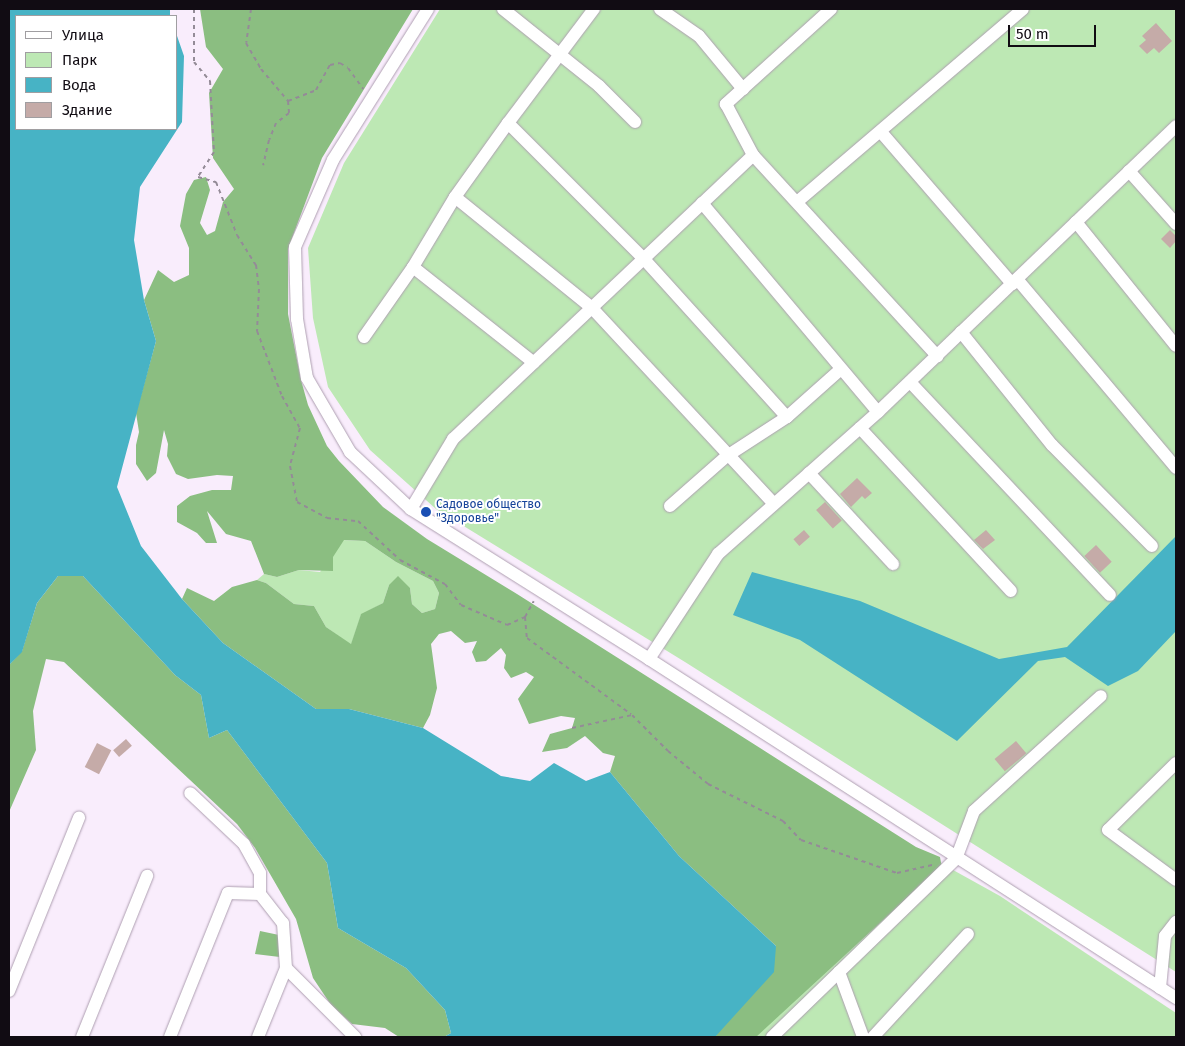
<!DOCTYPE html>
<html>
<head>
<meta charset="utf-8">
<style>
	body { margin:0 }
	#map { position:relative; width:1185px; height:1046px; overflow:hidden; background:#f9edfc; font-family:"Fira Sans",sans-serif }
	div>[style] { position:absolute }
	.green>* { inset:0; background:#bde8b4 }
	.forest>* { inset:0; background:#8bbe81 }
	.water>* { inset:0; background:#47b3c5 }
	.building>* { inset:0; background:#c5aba8; transform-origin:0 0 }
	.path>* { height:2px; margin-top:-1px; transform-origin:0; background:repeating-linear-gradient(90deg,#948b97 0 4px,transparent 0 8px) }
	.roads { filter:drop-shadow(0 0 1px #ae9fb1) drop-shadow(0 0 1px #ae9fb1) }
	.minor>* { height:12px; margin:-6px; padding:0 6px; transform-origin:6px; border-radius:6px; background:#fff }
	.dots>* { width:14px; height:14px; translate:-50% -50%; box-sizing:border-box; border:2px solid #fff; border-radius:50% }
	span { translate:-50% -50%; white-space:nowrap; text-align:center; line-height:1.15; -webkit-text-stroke:4px #fff; paint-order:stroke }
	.transit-label { font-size:12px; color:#164399 }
	.left { translate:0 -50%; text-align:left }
	.frame { position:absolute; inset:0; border:10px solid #110c13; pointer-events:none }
	.legend { position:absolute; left:15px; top:15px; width:162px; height:115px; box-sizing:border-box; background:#fff; border:1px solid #a09ea1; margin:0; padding:6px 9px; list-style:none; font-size:15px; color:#110c13 }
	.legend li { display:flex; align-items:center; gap:10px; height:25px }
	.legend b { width:25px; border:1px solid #a09ea1 }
	.scale { position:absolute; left:1008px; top:25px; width:88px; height:22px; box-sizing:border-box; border:2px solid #110c13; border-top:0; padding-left:6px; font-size:15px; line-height:18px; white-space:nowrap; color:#110c13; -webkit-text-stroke:4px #fff; paint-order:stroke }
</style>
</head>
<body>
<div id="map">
	<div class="green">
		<div style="clip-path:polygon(440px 9px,1176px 9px,1176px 972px,685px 662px,436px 509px,370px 450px,328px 387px,313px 318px,308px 248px,344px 163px)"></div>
		<div style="clip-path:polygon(343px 540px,365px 541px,396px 562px,433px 581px,439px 593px,435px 609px,422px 613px,412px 604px,410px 588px,389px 585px,383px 603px,361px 615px,351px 645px,326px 627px,314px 606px,294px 604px,266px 583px,257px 580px,264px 574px,277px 577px,299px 570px,320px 572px)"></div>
		<div style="clip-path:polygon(935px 860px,1000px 896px,1176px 1013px,1176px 1037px,750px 1037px)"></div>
	</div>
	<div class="forest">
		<div style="clip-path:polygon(200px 9px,413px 9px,322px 158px,288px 249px,288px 314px,301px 380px,308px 405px,327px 446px,339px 461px,383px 507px,427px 539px,517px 594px,916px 847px,940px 857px,942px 868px,919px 887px,756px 1037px,715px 1037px,776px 946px,679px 856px,610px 772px,615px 756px,603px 753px,585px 736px,567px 748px,542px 752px,550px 734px,572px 728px,575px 718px,561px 716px,529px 724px,518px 699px,534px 677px,526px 672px,511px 678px,504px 668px,506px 655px,501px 648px,486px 661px,476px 662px,472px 652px,477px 641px,465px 643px,451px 631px,439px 634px,431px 644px,437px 688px,430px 715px,423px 728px,349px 709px,316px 709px,223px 643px,182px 599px,187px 588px,214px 601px,232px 587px,257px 580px,266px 583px,294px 604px,314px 606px,326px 627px,351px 644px,361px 614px,383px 603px,389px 585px,398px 576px,410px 588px,412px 604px,422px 613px,435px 609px,439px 593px,433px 581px,396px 562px,365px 541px,344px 540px,333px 557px,333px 571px,299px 570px,277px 577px,264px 574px,251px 541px,226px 534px,207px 511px,217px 543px,206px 543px,197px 533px,177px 522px,177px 506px,190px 496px,212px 490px,231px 490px,233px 476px,217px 475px,188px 479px,176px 474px,167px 456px,168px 444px,164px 430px,156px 473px,147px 481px,136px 464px,136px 445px,139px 432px,136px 413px,156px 341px,144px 300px,158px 270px,174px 282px,189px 275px,189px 248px,180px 226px,186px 194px,194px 180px,206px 177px,210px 190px,200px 223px,207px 235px,215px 231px,223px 202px,234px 189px,213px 158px,209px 93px,223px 69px,206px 47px)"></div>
		<div style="clip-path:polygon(58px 576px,83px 576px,175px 675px,201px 695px,209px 738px,227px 730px,327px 863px,338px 928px,406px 968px,445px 1010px,451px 1033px,444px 1037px,399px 1037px,385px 1028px,352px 1024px,331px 1005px,313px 978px,296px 919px,255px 848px,237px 824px,64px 662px,46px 659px,33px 711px,36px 750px,9px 812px,9px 665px,22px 651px,37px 603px)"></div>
		<div style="clip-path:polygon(260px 931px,279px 935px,288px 958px,255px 954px)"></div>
	</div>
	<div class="water">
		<div style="clip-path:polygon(9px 9px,170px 9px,170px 16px,16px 16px,16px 129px,176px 129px,176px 33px,184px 56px,182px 122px,140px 187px,134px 240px,144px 300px,156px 341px,117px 487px,141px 546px,182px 599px,223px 643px,316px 709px,349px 709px,423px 728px,501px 776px,530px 781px,554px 763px,586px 781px,610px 772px,679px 856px,776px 946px,774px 972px,715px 1037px,444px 1037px,451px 1033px,445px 1010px,406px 968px,338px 928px,327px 863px,227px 730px,209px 738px,201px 695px,175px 675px,83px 576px,58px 576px,37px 603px,22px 652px,9px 665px)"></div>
		<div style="clip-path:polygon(1176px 536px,1176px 631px,1138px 671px,1108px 686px,1065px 657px,1038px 661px,957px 741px,800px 640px,733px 615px,752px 572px,860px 601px,999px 659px,1067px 647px)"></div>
	</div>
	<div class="building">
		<div style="clip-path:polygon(1156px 23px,1172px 41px,1159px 53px,1154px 48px,1147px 54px,1139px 46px,1146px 40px,1142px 36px)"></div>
		<div style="clip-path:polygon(1170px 230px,1176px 236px,1176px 241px,1170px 248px,1161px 239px)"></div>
		<div style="clip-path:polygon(857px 478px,872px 493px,865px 499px,862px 496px,851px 507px,840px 494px)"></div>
		<div style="left:825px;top:502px;width:25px;height:12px;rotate:48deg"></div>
		<div style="left:804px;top:530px;width:9px;height:14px;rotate:49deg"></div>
		<div style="clip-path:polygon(986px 530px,995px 540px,983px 549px,974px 540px)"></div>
		<div style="left:1096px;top:545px;width:23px;height:16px;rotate:47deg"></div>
		<div style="left:126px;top:739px;width:9px;height:17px;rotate:49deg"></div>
		<div style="left:1016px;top:741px;width:16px;height:28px;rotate:50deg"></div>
		<div style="left:97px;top:743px;width:16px;height:27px;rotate:27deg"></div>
	</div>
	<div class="path">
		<div style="left:194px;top:9px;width:53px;rotate:90deg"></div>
		<div style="left:194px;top:62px;width:25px;rotate:50deg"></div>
		<div style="left:210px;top:81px;width:71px;rotate:86.8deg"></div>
		<div style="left:214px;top:152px;width:30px;rotate:123deg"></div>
		<div style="left:198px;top:177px;width:19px;rotate:16deg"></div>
		<div style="left:216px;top:182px;width:57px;rotate:68.4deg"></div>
		<div style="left:237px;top:235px;width:36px;rotate:58deg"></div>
		<div style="left:256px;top:265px;width:24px;rotate:83deg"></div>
		<div style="left:259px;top:289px;width:42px;rotate:92.7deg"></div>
		<div style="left:257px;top:331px;width:70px;rotate:69deg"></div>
		<div style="left:282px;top:396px;width:37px;rotate:61deg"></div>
		<div style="left:300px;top:428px;width:39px;rotate:105deg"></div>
		<div style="left:290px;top:466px;width:37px;rotate:79deg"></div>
		<div style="left:297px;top:502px;width:34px;rotate:28deg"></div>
		<div style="left:327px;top:518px;width:31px;rotate:6deg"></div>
		<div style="left:358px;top:521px;width:57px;rotate:42.9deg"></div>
		<div style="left:400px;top:560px;width:51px;rotate:28.1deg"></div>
		<div style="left:445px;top:584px;width:26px;rotate:53deg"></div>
		<div style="left:461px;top:605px;width:50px;rotate:23.5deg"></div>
		<div style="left:507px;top:625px;width:20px;rotate:-24deg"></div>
		<div style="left:525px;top:617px;width:18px;rotate:-61deg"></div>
		<div style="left:251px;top:9px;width:34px;rotate:98deg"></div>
		<div style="left:246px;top:43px;width:30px;rotate:60deg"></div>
		<div style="left:261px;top:69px;width:42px;rotate:49.8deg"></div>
		<div style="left:288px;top:101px;width:12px;rotate:85deg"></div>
		<div style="left:289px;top:113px;width:16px;rotate:142deg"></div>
		<div style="left:276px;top:123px;width:18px;rotate:112deg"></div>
		<div style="left:269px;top:140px;width:26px;rotate:103deg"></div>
		<div style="left:288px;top:101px;width:30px;rotate:-21deg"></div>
		<div style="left:316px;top:90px;width:29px;rotate:-61deg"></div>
		<div style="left:330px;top:65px;width:10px;rotate:-11deg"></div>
		<div style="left:340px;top:63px;width:9px;rotate:32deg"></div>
		<div style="left:348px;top:68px;width:26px;rotate:54deg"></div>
		<div style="left:525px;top:617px;width:21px;rotate:85deg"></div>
		<div style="left:527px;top:638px;width:129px;rotate:36.2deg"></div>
		<div style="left:572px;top:728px;width:61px;rotate:-12.2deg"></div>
		<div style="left:632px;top:715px;width:51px;rotate:45deg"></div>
		<div style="left:668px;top:751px;width:52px;rotate:39.5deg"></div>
		<div style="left:708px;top:784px;width:84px;rotate:26.3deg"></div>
		<div style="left:783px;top:821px;width:26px;rotate:47deg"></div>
		<div style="left:801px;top:840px;width:102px;rotate:19deg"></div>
		<div style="left:897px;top:873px;width:36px;rotate:-13deg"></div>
	</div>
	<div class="roads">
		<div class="minor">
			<div style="left:428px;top:9px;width:178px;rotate:122.2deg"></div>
			<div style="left:333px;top:160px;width:95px;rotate:113.6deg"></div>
			<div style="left:295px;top:247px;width:72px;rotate:88.4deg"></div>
			<div style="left:297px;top:319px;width:60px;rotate:80.4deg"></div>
			<div style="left:307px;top:378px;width:86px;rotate:59.8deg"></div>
			<div style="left:350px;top:452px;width:83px;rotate:43.1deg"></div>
			<div style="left:411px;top:509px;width:281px;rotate:32.2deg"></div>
			<div style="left:649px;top:659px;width:627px;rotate:32.75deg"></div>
			<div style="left:503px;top:9px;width:123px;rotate:38.7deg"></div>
			<div style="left:599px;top:86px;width:51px;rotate:45deg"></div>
			<div style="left:660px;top:9px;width:47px;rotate:34.7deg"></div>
			<div style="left:699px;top:36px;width:69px;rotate:50.3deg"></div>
			<div style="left:831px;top:9px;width:142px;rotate:137.9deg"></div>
			<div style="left:726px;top:104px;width:58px;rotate:62.1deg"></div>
			<div style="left:753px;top:155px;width:273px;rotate:47.5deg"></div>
			<div style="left:508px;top:123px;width:192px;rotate:45deg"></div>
			<div style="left:644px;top:259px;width:213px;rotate:47.9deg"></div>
			<div style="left:881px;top:132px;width:201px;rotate:49.2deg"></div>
			<div style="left:1129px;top:171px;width:71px;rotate:48.4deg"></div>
			<div style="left:455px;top:197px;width:176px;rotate:39deg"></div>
			<div style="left:592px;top:308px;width:267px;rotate:47.1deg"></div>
			<div style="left:797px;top:202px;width:297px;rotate:-40.5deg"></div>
			<div style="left:702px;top:203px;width:273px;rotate:49.9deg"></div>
			<div style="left:1076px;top:222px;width:159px;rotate:51.1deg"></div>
			<div style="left:413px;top:267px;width:154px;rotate:38.4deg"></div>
			<div style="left:1017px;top:279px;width:247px;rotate:49.9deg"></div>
			<div style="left:961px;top:332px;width:145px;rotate:51.2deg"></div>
			<div style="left:1052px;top:445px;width:142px;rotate:45.3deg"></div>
			<div style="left:364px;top:337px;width:85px;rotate:-55deg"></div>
			<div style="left:413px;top:267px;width:82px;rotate:-59deg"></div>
			<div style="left:455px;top:197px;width:91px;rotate:-54.4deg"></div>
			<div style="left:508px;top:123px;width:143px;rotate:-53deg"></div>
			<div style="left:910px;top:382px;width:292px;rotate:46.8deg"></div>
			<div style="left:860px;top:428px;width:222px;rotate:47.2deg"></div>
			<div style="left:809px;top:473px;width:124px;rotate:47.3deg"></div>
			<div style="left:670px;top:506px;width:76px;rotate:-41.3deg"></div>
			<div style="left:727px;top:456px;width:72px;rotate:-33deg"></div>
			<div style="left:787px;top:417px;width:71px;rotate:-41.6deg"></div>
			<div style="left:411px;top:509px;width:82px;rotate:-59deg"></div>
			<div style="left:453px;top:439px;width:413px;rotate:-43.4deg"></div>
			<div style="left:649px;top:659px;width:126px;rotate:-56.7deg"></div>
			<div style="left:718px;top:554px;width:214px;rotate:-41.6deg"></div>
			<div style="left:878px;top:412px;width:413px;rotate:-43.8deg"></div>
			<div style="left:1176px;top:763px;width:95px;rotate:135.4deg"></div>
			<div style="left:1108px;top:830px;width:84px;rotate:36.3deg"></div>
			<div style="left:260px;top:894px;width:37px;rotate:52deg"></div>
			<div style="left:283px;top:923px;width:45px;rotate:86.2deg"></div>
			<div style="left:286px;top:968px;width:98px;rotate:45deg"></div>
			<div style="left:839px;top:972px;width:69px;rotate:69.7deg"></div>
			<div style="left:1160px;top:988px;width:52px;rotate:-84.5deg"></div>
			<div style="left:1165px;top:936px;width:18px;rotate:-52deg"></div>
			<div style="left:9px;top:991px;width:187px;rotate:-68deg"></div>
			<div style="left:82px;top:1037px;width:174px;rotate:-68deg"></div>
			<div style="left:170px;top:1037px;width:155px;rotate:-68.1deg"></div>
			<div style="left:228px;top:893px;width:32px;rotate:2deg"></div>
			<div style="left:260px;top:894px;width:21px;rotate:-90deg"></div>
			<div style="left:260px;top:873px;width:33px;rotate:-119deg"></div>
			<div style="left:244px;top:844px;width:74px;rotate:-136.6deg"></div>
			<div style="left:258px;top:1037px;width:74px;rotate:-67.9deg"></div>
			<div style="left:772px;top:1037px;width:256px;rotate:-44.1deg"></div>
			<div style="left:956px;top:859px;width:51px;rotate:-69.4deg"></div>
			<div style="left:974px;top:811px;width:171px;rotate:-42.2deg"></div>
			<div style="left:873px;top:1037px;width:140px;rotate:-47.3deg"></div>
		</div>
	</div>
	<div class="dots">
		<div style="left:426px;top:512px;background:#1a4fb4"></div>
	</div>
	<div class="transit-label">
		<span class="left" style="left:436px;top:512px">Садовое общество<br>"Здоровье"</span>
	</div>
	<div class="frame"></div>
	<ul class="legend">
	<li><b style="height:6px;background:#fff"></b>Улица</li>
	<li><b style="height:14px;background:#bde8b4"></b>Парк</li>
	<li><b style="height:14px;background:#47b3c5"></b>Вода</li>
	<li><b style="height:14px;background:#c5aba8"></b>Здание</li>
	</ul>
	<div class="scale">50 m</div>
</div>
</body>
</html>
